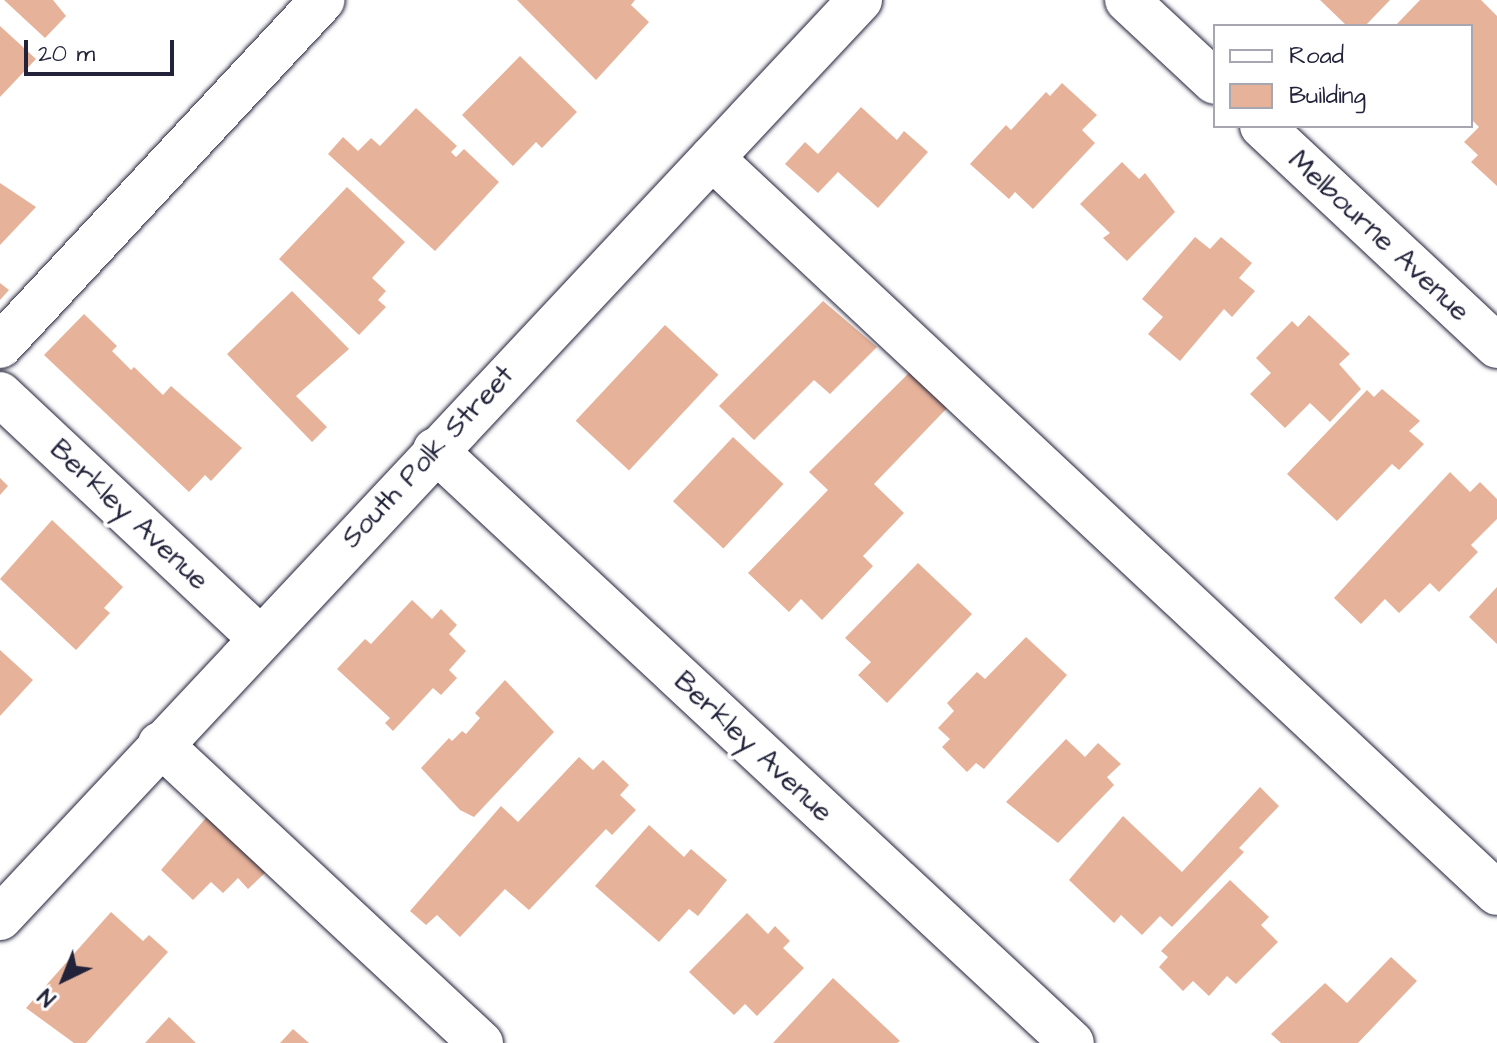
<!DOCTYPE html>
<html>
<head>
<meta charset="utf-8">
<style>
	body { margin:0 }
	#map { position:relative; width:1497px; height:1043px; overflow:hidden; background:#fff; font-family:"Architects Daughter",sans-serif }
	div>[style] { position:absolute }
	.building>* { inset:0; background:#e6b299; transform-origin:0 0 }
	.roads { filter:drop-shadow(0 0 2px #22223b) drop-shadow(0 0 2px #22223b) }
	.minor>* { height:44px; margin:-22px; padding:0 22px; transform-origin:22px; border-radius:22px; background:#fff }
	span { translate:-50% -50%; white-space:nowrap; text-align:center; line-height:1.15; -webkit-text-stroke:8px #fff; paint-order:stroke }
	.street-label { font-size:28px; color:#22223b }
	.legend { position:absolute; left:1213px; top:24px; width:260px; height:104px; box-sizing:border-box; background:#fff; border:2px solid #a7a7b1; margin:0; padding:10px 14px; list-style:none; font-size:24px; color:#22223b }
	.legend li { display:flex; align-items:center; gap:16px; height:40px }
	.legend b { width:40px; border:2px solid #a7a7b1 }
	.north { position:absolute; left:24px; top:939px; width:80px; height:80px; -webkit-text-stroke:6px #fff; paint-order:stroke; rotate:223deg; font-size:22px; font-weight:700; line-height:32px; text-align:center; color:#22223b }
	.north::after { content:''; display:block; margin:auto; width:28px; height:36px; background:#22223b; clip-path:polygon(50% 0,100% 100%,50% 72%,0 100%) }
	.scale { position:absolute; left:24px; top:40px; width:150px; height:36px; box-sizing:border-box; border:4px solid #22223b; border-top:0; padding-left:10px; font-size:24px; line-height:28px; white-space:nowrap; color:#22223b; -webkit-text-stroke:6px #fff; paint-order:stroke }
</style>
</head>
<body>
<div id="map">
	<div class="building">
		<div style="clip-path:polygon(4px 0,53px 0,66px 16px,45px 38px)"></div>
		<div style="clip-path:polygon(517px 0,635px 0,631px 5px,649px 22px,596px 80px)"></div>
		<div style="clip-path:polygon(1320px 0,1390px 0,1365px 26px,1347px 26px)"></div>
		<div style="clip-path:polygon(1420px 0,1481px 0,1497px 16px,1497px 186px,1471px 162px,1478px 155px,1464px 142px,1479px 127px,1471px 119px,1471px 26px,1395px 26px)"></div>
		<div style="clip-path:polygon(0 26px,36px 59px,0 97px)"></div>
		<div style="clip-path:polygon(520px 56px,577px 112px,542px 148px,536px 142px,513px 166px,462px 115px)"></div>
		<div style="clip-path:polygon(1062px 83px,1097px 115px,1082px 130px,1095px 143px,1033px 209px,1015px 192px,1009px 199px,970px 164px,1006px 125px,1011px 130px,1046px 92px,1050px 96px)"></div>
		<div style="clip-path:polygon(861px 107px,897px 140px,904px 131px,928px 152px,878px 208px,838px 172px,818px 193px,785px 164px,805px 142px,818px 154px)"></div>
		<div style="clip-path:polygon(416px 108px,457px 146px,451px 152px,456px 157px,464px 149px,499px 182px,435px 251px,328px 154px,343px 137px,358px 151px,371px 138px,380px 146px)"></div>
		<div style="clip-path:polygon(1122px 162px,1139px 179px,1145px 173px,1175px 212px,1127px 261px,1103px 238px,1110px 233px,1080px 204px)"></div>
		<div style="clip-path:polygon(0 183px,36px 207px,0 245px)"></div>
		<div style="clip-path:polygon(347px 187px,405px 242px,372px 278px,386px 291px,378px 300px,386px 307px,359px 335px,279px 259px)"></div>
		<div style="clip-path:polygon(1195px 237px,1210px 249px,1221px 237px,1252px 263px,1239px 278px,1255px 291px,1232px 317px,1224px 309px,1180px 361px,1148px 334px,1163px 317px,1142px 299px)"></div>
		<div style="clip-path:polygon(0 283px,9px 290px,0 300px)"></div>
		<div style="clip-path:polygon(292px 291px,349px 349px,296px 396px,327px 427px,312px 442px,227px 354px)"></div>
		<div style="clip-path:polygon(823px 301px,877px 347px,830px 394px,814px 380px,754px 440px,719px 406px)"></div>
		<div style="clip-path:polygon(84px 314px,117px 346px,112px 351px,131px 370px,134px 367px,163px 395px,171px 386px,242px 448px,211px 481px,205px 475px,189px 492px,44px 355px)"></div>
		<div style="clip-path:polygon(1309px 315px,1350px 354px,1339px 364px,1361px 389px,1330px 422px,1310px 403px,1285px 428px,1250px 394px,1271px 373px,1256px 358px,1292px 321px,1298px 327px)"></div>
		<div style="left:665px;top:325px;width:73px;height:131px;rotate:43deg"></div>
		<div style="clip-path:polygon(912px 370px,949px 406px,874px 484px,904px 513px,863px 556px,873px 566px,822px 620px,801px 599px,789px 612px,748px 573px,828px 490px,809px 472px)"></div>
		<div style="clip-path:polygon(1382px 389px,1420px 421px,1409px 431px,1424px 444px,1399px 470px,1392px 464px,1337px 521px,1287px 474px,1367px 390px,1374px 397px)"></div>
		<div style="left:733px;top:437px;width:69px;height:88px;rotate:43deg"></div>
		<div style="clip-path:polygon(1450px 472px,1470px 492px,1480px 482px,1497px 499px,1497px 519px,1471px 545px,1478px 552px,1439px 592px,1430px 583px,1399px 613px,1385px 599px,1361px 624px,1334px 598px)"></div>
		<div style="clip-path:polygon(0 478px,8px 486px,0 495px)"></div>
		<div style="clip-path:polygon(52px 520px,123px 587px,104px 608px,110px 613px,76px 650px,0 579px)"></div>
		<div style="clip-path:polygon(918px 563px,972px 614px,887px 703px,858px 675px,871px 662px,845px 638px)"></div>
		<div style="clip-path:polygon(1497px 587px,1497px 644px,1469px 617px)"></div>
		<div style="clip-path:polygon(412px 600px,432px 619px,441px 609px,457px 625px,449px 634px,466px 651px,449px 670px,457px 678px,441px 695px,433px 688px,393px 731px,385px 723px,390px 718px,337px 669px,365px 639px,371px 644px)"></div>
		<div style="clip-path:polygon(1026px 637px,1067px 675px,984px 769px,976px 763px,967px 772px,942px 747px,950px 739px,938px 728px,954px 711px,947px 703px,977px 672px,985px 679px)"></div>
		<div style="clip-path:polygon(0 650px,33px 680px,0 716px)"></div>
		<div style="clip-path:polygon(505px 680px,554px 732px,474px 817px,460px 810px,421px 768px,449px 738px,452px 741px,462px 731px,466px 734px,480px 718px,475px 713px)"></div>
		<div style="clip-path:polygon(1066px 739px,1085px 757px,1098px 743px,1121px 764px,1107px 777px,1114px 785px,1058px 843px,1006px 802px)"></div>
		<div style="clip-path:polygon(579px 757px,593px 770px,603px 760px,629px 785px,620px 795px,636px 810px,612px 835px,606px 829px,529px 910px,505px 889px,460px 937px,437px 915px,426px 925px,410px 911px,501px 806px,518px 822px)"></div>
		<div style="clip-path:polygon(1260px 787px,1279px 806px,1239px 848px,1244px 852px,1172px 927px,1160px 916px,1142px 935px,1121px 915px,1114px 923px,1069px 880px,1123px 816px,1182px 872px)"></div>
		<div style="clip-path:polygon(211px 812px,266px 872px,248px 889px,238px 878px,223px 893px,211px 882px,193px 900px,161px 870px)"></div>
		<div style="clip-path:polygon(649px 825px,684px 857px,691px 849px,727px 880px,698px 916px,689px 909px,659px 942px,595px 886px)"></div>
		<div style="clip-path:polygon(1230px 880px,1269px 917px,1261px 925px,1278px 942px,1236px 984px,1227px 976px,1209px 996px,1193px 981px,1183px 991px,1159px 967px,1168px 957px,1161px 951px)"></div>
		<div style="clip-path:polygon(111px 912px,143px 941px,149px 935px,168px 952px,86px 1043px,74px 1043px,26px 1008px)"></div>
		<div style="clip-path:polygon(747px 913px,768px 934px,775px 926px,790px 941px,783px 948px,804px 968px,757px 1016px,745px 1004px,734px 1015px,689px 972px)"></div>
		<div style="clip-path:polygon(1391px 957px,1417px 981px,1358px 1043px,1281px 1043px,1271px 1034px,1325px 983px,1347px 1003px)"></div>
		<div style="clip-path:polygon(833px 978px,900px 1041px,897px 1043px,773px 1043px)"></div>
		<div style="clip-path:polygon(169px 1017px,196px 1043px,145px 1043px)"></div>
		<div style="clip-path:polygon(293px 1029px,309px 1043px,280px 1043px)"></div>
	</div>
	<div class="roads">
		<div class="minor">
			<div style="left:1127px;top:0;width:120px;rotate:43deg"></div>
			<div style="left:1262px;top:126px;width:322px;rotate:43.1deg"></div>
			<div style="left:712px;top:158px;width:1075px;rotate:43.12deg"></div>
			<div style="left:0;top:346px;width:473px;rotate:-47deg"></div>
			<div style="left:0;top:394px;width:355px;rotate:43.2deg"></div>
			<div style="left:435px;top:450px;width:870px;rotate:42.95deg"></div>
			<div style="left:160px;top:744px;width:439px;rotate:43deg"></div>
			<div style="left:0;top:918px;width:1258px;rotate:-46.87deg"></div>
		</div>
	</div>
	<div class="street-label">
		<span style="left:1379px;top:236px;rotate:43deg">Melbourne Avenue</span>
		<span style="left:428px;top:457px;rotate:-47deg">South Polk Street</span>
		<span style="left:129px;top:515px;rotate:43deg">Berkley Avenue</span>
		<span style="left:753px;top:747px;rotate:43deg">Berkley Avenue</span>
	</div>
	<ul class="legend">
	<li><b style="height:10px;background:#fff"></b>Road</li>
	<li><b style="height:22px;background:#e6b299"></b>Building</li>
	</ul>
	<div class="north">N</div>
	<div class="scale">20 m</div>
</div>
</body>
</html>
